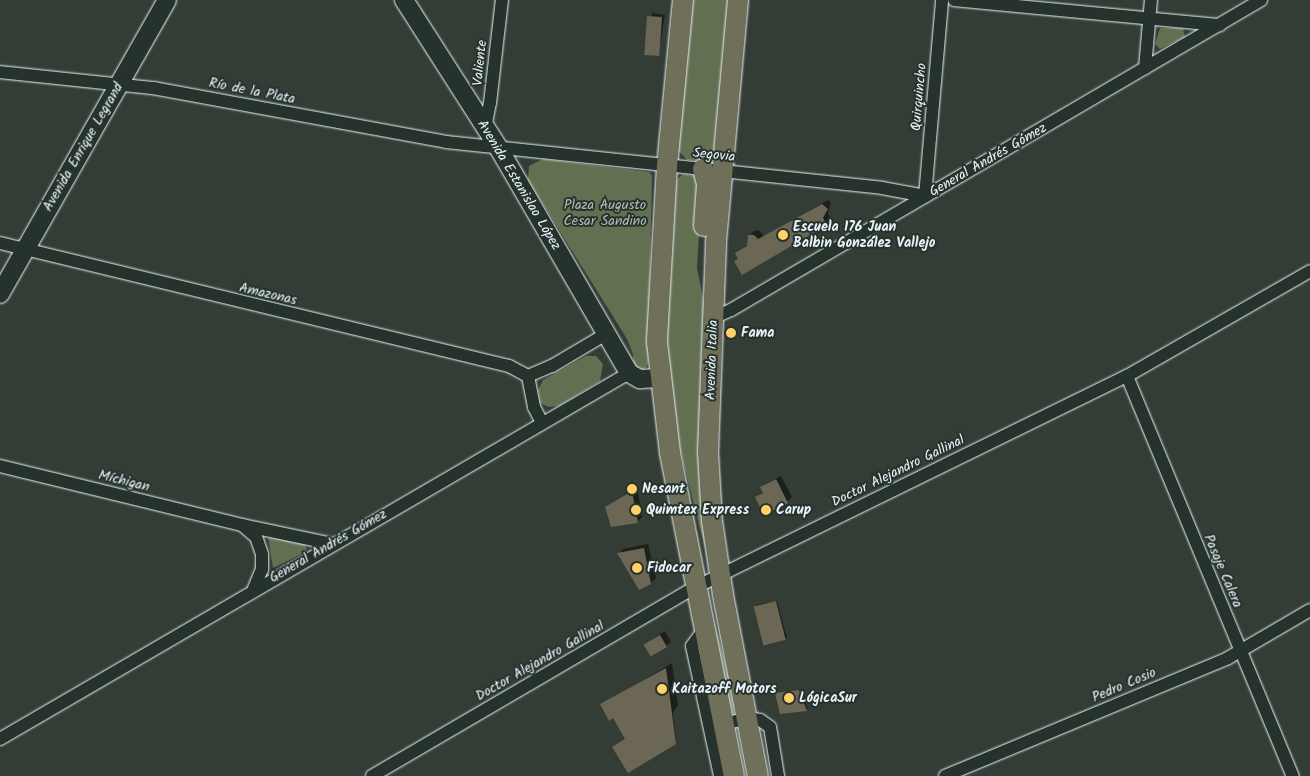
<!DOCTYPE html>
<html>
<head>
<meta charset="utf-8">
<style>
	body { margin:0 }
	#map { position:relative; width:1310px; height:776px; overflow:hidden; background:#343d35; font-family:Kalam,sans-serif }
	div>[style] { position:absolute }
	.green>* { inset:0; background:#627051 }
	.shadow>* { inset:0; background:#0007; transform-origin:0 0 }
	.building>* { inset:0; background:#6c6755; transform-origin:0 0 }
	.roads { filter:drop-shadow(0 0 1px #e8f1f8) drop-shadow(0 0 1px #e8f1f8) }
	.street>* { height:12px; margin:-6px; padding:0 6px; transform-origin:6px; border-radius:6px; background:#26332d }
	.secondary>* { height:18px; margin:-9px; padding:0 9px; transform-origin:9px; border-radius:9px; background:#26332d }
	.primary>* { height:20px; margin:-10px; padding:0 10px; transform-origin:10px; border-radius:10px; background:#706f59 }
	.dots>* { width:14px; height:14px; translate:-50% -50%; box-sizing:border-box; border:2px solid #26332d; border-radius:50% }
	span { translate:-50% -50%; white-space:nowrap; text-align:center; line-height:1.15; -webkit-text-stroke:4px #26332d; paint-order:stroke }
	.street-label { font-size:14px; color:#e8f1f8 }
	.park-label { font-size:14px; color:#b2bdb5 }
	.poi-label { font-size:14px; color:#e8f1f8; font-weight:700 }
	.left { translate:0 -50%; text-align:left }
</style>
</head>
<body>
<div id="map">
	<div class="green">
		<div style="clip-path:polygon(691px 0,729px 0,714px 150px,704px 161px,687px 160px,678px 150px)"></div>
		<div style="clip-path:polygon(1160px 28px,1183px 28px,1185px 37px,1160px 49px,1155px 44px)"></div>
		<div style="clip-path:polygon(543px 159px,649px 172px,652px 175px,648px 364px,644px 372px,633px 367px,633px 354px,627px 339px,528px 180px,529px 166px)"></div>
		<div style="clip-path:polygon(683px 174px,697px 176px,701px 201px,697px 268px,704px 302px,707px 556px,676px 433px,667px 349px,667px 279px,675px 181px)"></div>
		<div style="clip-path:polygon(586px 356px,596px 356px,603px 364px,600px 381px,559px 406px,549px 407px,540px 403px,538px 390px,543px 380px)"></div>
		<div style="clip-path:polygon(268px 537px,305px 544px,307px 551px,273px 568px)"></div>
		<div style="clip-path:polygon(708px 599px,734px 694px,734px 713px,730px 712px)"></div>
	</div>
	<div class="shadow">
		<div style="left:652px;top:13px;width:13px;height:42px;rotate:9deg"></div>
		<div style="clip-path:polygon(828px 200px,831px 202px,828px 213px,831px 219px,826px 224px,742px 273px,737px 253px,748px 245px,749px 236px,754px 231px,759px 230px,764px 236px)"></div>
		<div style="clip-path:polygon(781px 476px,792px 497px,787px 502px,757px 497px,764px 491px,762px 488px,767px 483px)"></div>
		<div style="clip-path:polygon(637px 487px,642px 517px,637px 522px,606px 507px)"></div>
		<div style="clip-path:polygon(648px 544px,656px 578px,651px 583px,619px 553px,623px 549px)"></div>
		<div style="clip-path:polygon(777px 601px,787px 638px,786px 639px,756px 605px)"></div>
		<div style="clip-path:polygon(665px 631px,671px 642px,666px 646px,645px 644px)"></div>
		<div style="clip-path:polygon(672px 663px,678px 706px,673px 712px,676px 742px,627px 739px,614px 717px,602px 705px)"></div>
		<div style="clip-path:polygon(800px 690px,808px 709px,781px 713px,777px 693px)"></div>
	</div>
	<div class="building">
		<div style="left:647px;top:16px;width:15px;height:39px;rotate:4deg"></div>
		<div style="clip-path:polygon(822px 204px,828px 209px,823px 218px,827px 225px,742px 275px,734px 261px,738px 259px,735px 253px,747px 246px,748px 235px,754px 235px,758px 239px)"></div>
		<div style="clip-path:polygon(776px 479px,788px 503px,764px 515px,755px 497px,763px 493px,760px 487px)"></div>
		<div style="clip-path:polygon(632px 491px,638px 523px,611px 527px,605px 507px)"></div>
		<div style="clip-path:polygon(644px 548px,651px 584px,639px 590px,617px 553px)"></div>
		<div style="left:776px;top:601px;width:40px;height:23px;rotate:76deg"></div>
		<div style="left:660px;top:635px;width:14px;height:19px;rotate:60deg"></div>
		<div style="clip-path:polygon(666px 668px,676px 744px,628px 773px,612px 747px,625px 739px,613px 718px,609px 721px,600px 704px)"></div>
		<div style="clip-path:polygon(799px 690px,807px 711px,780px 714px,775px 693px)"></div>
	</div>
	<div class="roads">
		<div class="street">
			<div style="left:954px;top:0;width:267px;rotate:5.4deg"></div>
			<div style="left:1145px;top:68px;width:68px;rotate:-85deg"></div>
			<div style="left:0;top:72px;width:154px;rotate:6deg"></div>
			<div style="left:153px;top:88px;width:298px;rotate:10.4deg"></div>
			<div style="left:446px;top:142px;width:438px;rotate:6deg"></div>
			<div style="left:882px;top:188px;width:44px;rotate:10.5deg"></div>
			<div style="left:925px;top:196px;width:197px;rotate:-85deg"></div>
			<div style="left:485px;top:128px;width:25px;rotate:-79deg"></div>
			<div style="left:490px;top:103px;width:104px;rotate:-83.4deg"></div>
			<div style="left:0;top:243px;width:524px;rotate:13.59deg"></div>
			<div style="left:509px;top:366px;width:21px;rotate:28deg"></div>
			<div style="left:528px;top:376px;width:26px;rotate:-23deg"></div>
			<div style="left:552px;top:366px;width:63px;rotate:-30.7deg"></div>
			<div style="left:713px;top:318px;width:20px;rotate:-24deg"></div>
			<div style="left:731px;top:310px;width:614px;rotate:-30.32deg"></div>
			<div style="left:528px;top:376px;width:32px;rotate:79deg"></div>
			<div style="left:534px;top:407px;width:16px;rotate:63deg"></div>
			<div style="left:1127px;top:376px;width:433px;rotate:67.5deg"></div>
			<div style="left:0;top:466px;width:249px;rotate:13.7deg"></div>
			<div style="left:254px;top:588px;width:21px;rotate:-67deg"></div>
			<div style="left:262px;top:569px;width:15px;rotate:-90deg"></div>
			<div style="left:262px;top:554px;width:18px;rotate:-109deg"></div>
			<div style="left:256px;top:537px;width:18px;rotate:-139deg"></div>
			<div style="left:242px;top:525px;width:93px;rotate:11.8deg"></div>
			<div style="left:705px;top:628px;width:22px;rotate:126deg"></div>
			<div style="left:692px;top:646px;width:133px;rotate:77.8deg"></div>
			<div style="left:723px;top:724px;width:26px;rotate:-13deg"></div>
			<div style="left:748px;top:718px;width:12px;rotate:9deg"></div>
			<div style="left:760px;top:720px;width:12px;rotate:35deg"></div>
			<div style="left:770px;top:727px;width:50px;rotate:80.7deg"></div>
			<div style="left:0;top:739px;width:728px;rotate:-30.19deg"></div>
			<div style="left:372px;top:776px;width:375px;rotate:-30.3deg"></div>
			<div style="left:696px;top:587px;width:480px;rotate:-26.1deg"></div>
			<div style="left:1127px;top:376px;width:211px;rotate:-29.8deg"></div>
			<div style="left:945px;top:776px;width:307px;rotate:-22.6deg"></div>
			<div style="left:1228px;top:658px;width:95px;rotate:-30.3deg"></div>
		</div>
		<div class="secondary">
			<div style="left:404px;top:0;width:174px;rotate:57.4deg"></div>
			<div style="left:498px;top:147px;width:261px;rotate:59.9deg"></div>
			<div style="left:629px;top:373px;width:13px;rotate:29deg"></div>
			<div style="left:640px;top:379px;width:20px;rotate:-3deg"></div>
			<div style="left:0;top:294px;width:338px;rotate:-60.4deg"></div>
		</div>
		<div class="primary">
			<div style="left:683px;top:0;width:167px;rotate:95.5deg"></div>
			<div style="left:667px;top:166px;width:176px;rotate:93.3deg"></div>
			<div style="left:657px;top:342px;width:112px;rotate:83.3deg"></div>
			<div style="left:670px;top:453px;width:329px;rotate:78.8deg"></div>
			<div style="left:738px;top:0;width:245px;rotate:95.2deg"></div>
			<div style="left:716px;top:244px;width:208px;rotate:92.2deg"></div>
			<div style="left:708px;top:452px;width:69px;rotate:86.7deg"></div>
			<div style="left:712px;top:521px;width:75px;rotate:81.5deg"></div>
			<div style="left:723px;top:595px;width:184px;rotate:79.1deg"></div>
			<div style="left:703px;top:169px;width:16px;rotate:75deg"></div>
			<div style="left:707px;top:184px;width:42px;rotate:94.1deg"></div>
		</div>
	</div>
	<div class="dots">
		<div style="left:783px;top:235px;background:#ffd166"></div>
		<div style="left:731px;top:333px;background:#ffd166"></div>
		<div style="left:632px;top:489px;background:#ffd166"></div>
		<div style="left:636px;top:510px;background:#ffd166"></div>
		<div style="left:766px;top:510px;background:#ffd166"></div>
		<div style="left:637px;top:568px;background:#ffd166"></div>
		<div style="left:662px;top:689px;background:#ffd166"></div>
		<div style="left:789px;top:698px;background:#ffd166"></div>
	</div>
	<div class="street-label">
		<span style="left:480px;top:63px;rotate:-84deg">Valiente</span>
		<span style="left:252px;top:91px;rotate:11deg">Río de la Plata</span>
		<span style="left:919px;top:97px;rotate:-85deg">Quirquincho</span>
		<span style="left:83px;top:147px;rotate:-60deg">Avenida Enrique Legrand</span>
		<span style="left:714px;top:155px;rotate:6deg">Segovia</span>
		<span style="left:988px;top:160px;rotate:-30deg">General Andrés Gómez</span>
		<span style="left:519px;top:185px;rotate:59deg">Avenida Estanislao López</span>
		<span style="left:268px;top:294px;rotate:13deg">Amazonas</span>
		<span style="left:712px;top:360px;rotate:-88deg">Avenida Italia</span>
		<span style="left:898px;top:471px;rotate:-26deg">Doctor Alejandro Gallinal</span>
		<span style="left:124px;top:481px;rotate:14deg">Míchigan</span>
		<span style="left:328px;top:546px;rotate:-30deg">General Andrés Gómez</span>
		<span style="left:1223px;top:571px;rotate:67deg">Pasaje Calera</span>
		<span style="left:540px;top:661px;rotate:-30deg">Doctor Alejandro Gallinal</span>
		<span style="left:1124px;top:685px;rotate:-23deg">Pedro Cosio</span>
	</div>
	<div class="park-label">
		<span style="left:605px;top:213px">Plaza Augusto<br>Cesar Sandino</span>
	</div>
	<div class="poi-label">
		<span class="left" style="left:793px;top:235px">Escuela 176 Juan<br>Balbin González Vallejo</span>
		<span class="left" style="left:741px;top:333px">Fama</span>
		<span class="left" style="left:642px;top:489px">Nesant</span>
		<span class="left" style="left:646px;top:510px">Quimtex Express</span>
		<span class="left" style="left:776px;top:510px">Carup</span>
		<span class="left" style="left:647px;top:568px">Fidocar</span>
		<span class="left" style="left:672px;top:689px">Kaitazoff Motors</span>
		<span class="left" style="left:799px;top:698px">LógicaSur</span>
	</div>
</div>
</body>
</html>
